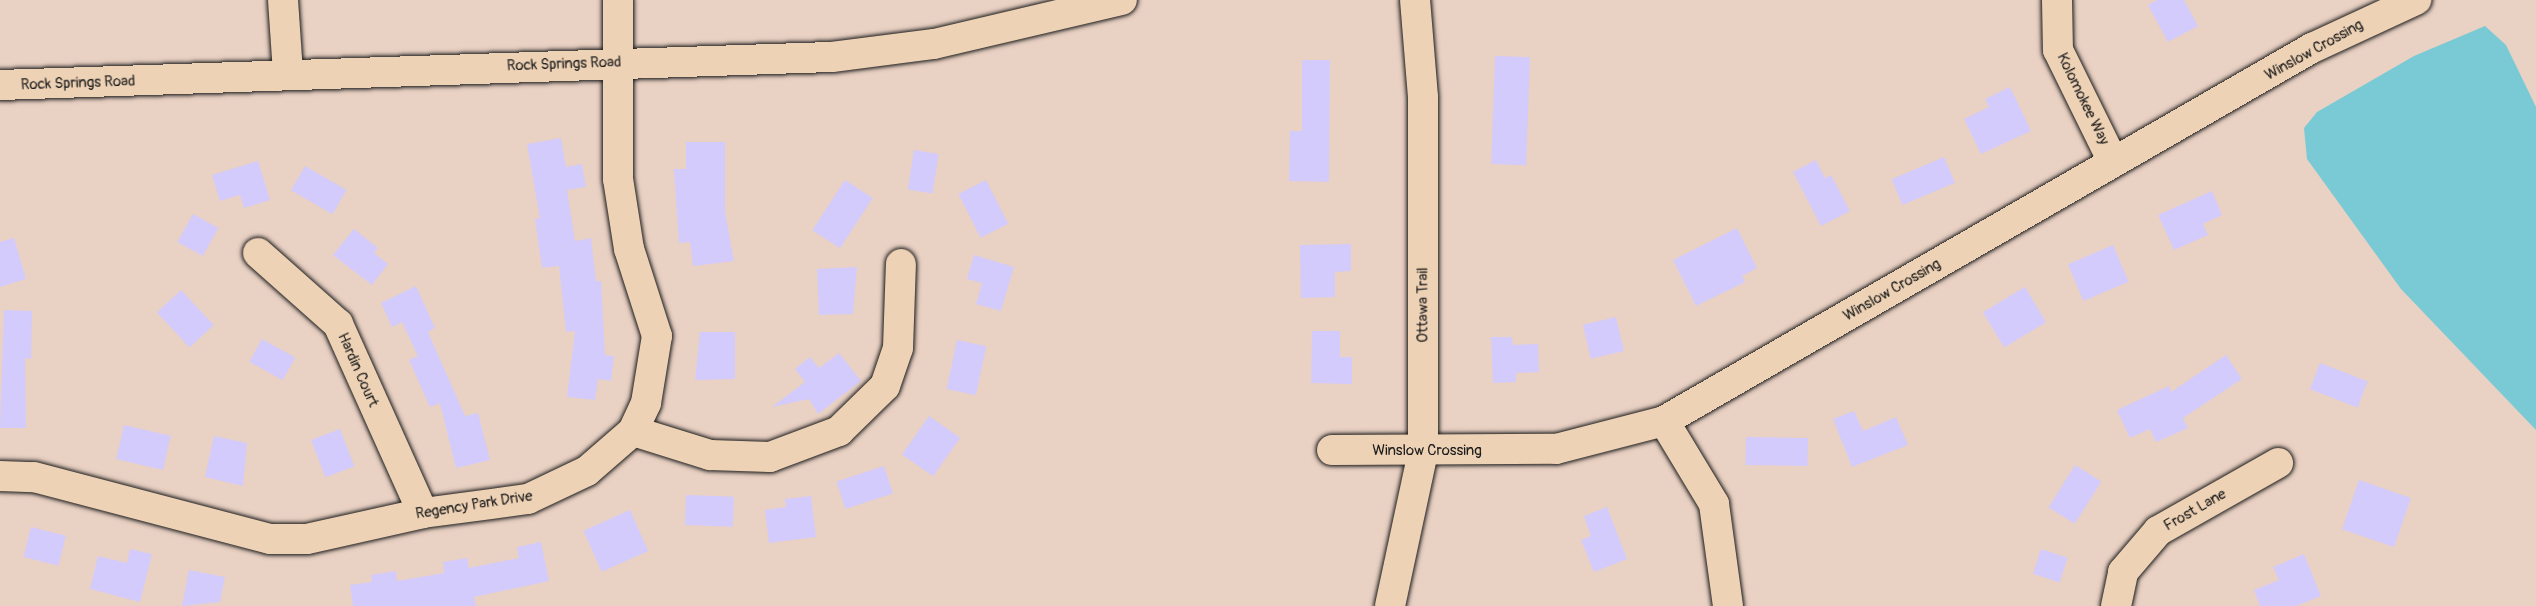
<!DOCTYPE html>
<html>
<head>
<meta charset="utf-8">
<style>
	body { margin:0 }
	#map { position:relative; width:2536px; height:606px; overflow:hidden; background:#e9d1c3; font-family:Pangolin,sans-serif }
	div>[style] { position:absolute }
	.water>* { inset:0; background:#7acad6 }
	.building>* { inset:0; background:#d4cbfd; transform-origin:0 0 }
	.roads { filter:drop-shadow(0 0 2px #1c1c1c) drop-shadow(0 0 2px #1c1c1c) }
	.minor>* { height:30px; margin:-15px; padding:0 15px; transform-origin:15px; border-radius:15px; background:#eed2b5 }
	span { translate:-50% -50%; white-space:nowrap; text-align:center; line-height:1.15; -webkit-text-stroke:4.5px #eed2b5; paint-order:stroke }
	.street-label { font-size:15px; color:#1c1c1c }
</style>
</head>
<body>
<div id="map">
	<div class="water">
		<div style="clip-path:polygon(2485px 26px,2506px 45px,2536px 107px,2536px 430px,2401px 289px,2307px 159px,2304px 128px,2317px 112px,2414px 56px)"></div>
	</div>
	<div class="building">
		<div style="clip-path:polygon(2157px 0,2184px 0,2198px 26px,2168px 42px,2148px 5px)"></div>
		<div style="left:1495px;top:56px;width:35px;height:108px;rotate:2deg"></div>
		<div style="clip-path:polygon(1302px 60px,1330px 60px,1329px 182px,1289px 181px,1290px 131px,1302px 131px)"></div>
		<div style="clip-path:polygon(2010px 87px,2031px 131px,1981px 154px,1964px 119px,1989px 107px,1985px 99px)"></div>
		<div style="clip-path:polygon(561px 138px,566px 167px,582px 164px,586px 187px,567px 190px,575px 241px,591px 238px,596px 281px,601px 281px,605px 355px,614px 356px,611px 381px,598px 379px,595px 400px,567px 397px,575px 331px,566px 332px,559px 266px,542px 268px,535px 219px,540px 218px,527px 144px)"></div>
		<div style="clip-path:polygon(686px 142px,725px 142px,725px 212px,734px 261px,693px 266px,690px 242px,679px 243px,674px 169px,686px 169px)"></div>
		<div style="left:914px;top:150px;width:25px;height:40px;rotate:9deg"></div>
		<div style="left:1944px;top:157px;width:28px;height:57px;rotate:67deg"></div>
		<div style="clip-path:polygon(1816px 160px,1825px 178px,1831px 175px,1850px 211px,1821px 226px,1793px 172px)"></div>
		<div style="clip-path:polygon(258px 161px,270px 200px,244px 208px,240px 195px,220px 201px,212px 175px)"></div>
		<div style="left:305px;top:166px;width:48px;height:28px;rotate:30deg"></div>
		<div style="left:845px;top:180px;width:33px;height:60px;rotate:33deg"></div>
		<div style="left:986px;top:180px;width:49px;height:31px;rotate:63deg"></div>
		<div style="clip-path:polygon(2212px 191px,2222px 215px,2203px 224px,2208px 235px,2174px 250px,2158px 215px)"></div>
		<div style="left:193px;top:214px;width:29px;height:32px;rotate:29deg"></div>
		<div style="clip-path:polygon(1737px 228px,1757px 268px,1742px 276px,1745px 282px,1696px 306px,1673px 260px)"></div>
		<div style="clip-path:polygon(354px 229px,378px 248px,374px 253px,388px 264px,372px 285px,333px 255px)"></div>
		<div style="clip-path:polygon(14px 238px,26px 279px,0 287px,0 242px)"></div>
		<div style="clip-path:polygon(1351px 244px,1351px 271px,1335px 272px,1335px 297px,1301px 298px,1300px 245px)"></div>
		<div style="left:2113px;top:245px;width:40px;height:49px;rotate:67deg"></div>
		<div style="clip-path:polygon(974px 255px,1014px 267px,1001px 311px,976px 304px,982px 283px,967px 279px)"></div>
		<div style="clip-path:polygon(857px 267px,853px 314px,819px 315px,817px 269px)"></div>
		<div style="clip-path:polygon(416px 286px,435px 328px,428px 332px,465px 416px,478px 413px,490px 460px,456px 468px,440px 403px,430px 407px,409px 360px,418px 356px,402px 322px,392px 327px,381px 303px)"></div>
		<div style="left:2025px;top:287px;width:41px;height:49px;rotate:59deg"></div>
		<div style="left:181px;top:290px;width:48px;height:33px;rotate:47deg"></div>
		<div style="clip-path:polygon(4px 310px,32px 311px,31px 359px,25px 358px,26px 428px,0 428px)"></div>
		<div style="left:1616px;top:317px;width:35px;height:34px;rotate:77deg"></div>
		<div style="clip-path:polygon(1312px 331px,1340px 331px,1340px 357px,1352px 357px,1352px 384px,1311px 383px)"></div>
		<div style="clip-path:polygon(700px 332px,735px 332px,735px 379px,695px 380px)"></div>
		<div style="clip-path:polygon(1491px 337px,1512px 337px,1513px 345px,1538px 344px,1539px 372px,1516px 373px,1516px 382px,1493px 383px)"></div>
		<div style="left:262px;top:339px;width:38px;height:26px;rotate:29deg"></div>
		<div style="left:957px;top:340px;width:30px;height:50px;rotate:12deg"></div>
		<div style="clip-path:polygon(839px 353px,861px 381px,818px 414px,809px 399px,772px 407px,805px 382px,795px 369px,810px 357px,819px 368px)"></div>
		<div style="clip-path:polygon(2226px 355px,2242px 379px,2183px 418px,2188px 428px,2156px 442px,2150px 429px,2130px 438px,2117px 410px,2169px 386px,2171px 392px)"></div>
		<div style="left:2320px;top:363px;width:51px;height:28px;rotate:21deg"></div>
		<div style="clip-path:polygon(1854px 411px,1863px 431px,1896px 417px,1908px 445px,1852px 467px,1833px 419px)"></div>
		<div style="left:929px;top:416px;width:38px;height:47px;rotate:35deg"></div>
		<div style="left:124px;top:425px;width:48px;height:35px;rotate:13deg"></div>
		<div style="left:340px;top:429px;width:40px;height:31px;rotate:69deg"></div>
		<div style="clip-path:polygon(214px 436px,247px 443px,243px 486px,205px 477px)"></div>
		<div style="left:1746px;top:437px;width:62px;height:28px;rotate:1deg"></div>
		<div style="left:2075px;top:465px;width:31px;height:50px;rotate:32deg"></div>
		<div style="left:884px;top:466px;width:29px;height:50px;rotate:72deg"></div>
		<div style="left:2359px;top:480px;width:55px;height:52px;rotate:19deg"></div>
		<div style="left:686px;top:495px;width:48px;height:30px;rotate:2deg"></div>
		<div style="clip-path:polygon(811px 496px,816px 537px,769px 543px,765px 510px,786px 507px,785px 499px)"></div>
		<div style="clip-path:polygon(1607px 507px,1627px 559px,1594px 572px,1581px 540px,1591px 536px,1584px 516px)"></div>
		<div style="left:630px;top:510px;width:45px;height:51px;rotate:66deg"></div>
		<div style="left:31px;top:527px;width:36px;height:31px;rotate:14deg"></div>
		<div style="clip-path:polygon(541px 542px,549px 581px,474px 597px,476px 606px,353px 606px,350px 585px,372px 582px,371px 575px,396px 571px,397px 581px,444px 573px,443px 562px,467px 558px,469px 568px,519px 558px,517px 547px)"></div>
		<div style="clip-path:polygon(130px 549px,152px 554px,140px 602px,90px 589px,98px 556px,127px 563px)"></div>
		<div style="left:2041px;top:549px;width:28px;height:26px;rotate:18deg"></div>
		<div style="clip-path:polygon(2304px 554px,2321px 596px,2296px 606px,2260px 606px,2254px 590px,2279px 580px,2273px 567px)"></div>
		<div style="clip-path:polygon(189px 570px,225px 577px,220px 602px,182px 606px)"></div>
	</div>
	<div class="roads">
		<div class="minor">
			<div style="left:283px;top:0;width:73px;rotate:86.1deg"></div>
			<div style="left:2057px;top:0;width:50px;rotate:88.9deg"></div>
			<div style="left:2058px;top:50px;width:125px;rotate:63.8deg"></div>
			<div style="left:0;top:85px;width:832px;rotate:-1.93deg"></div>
			<div style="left:832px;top:57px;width:103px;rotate:-7.3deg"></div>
			<div style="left:934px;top:44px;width:193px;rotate:-13.2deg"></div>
			<div style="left:258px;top:253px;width:107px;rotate:41.6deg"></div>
			<div style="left:338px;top:324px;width:207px;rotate:65.8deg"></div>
			<div style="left:1664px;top:421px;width:97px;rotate:58.9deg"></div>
			<div style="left:1714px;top:504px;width:103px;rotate:82.2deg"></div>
			<div style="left:633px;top:431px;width:81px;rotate:17.3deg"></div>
			<div style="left:710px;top:455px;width:60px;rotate:1.9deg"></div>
			<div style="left:770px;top:457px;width:74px;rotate:-20.6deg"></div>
			<div style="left:839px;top:431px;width:64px;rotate:-44.4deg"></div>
			<div style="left:885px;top:386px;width:40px;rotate:-71.1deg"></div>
			<div style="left:898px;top:348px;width:84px;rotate:-88deg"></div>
			<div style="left:1332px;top:450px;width:224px;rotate:-0.3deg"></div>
			<div style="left:1556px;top:449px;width:112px;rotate:-14.5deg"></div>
			<div style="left:1664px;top:421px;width:748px;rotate:-29.93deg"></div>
			<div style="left:2312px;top:48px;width:115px;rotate:-24.8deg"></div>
			<div style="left:0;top:476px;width:34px;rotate:2deg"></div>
			<div style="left:34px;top:477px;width:244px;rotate:14.7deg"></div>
			<div style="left:270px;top:539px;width:37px"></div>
			<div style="left:307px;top:539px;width:119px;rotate:-12.6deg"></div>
			<div style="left:423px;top:513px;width:106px;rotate:-7.6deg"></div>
			<div style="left:528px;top:499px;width:65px;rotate:-25.4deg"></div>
			<div style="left:587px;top:471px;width:61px;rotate:-41deg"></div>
			<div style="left:633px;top:431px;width:31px;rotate:-65deg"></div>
			<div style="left:646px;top:403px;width:68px;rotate:-80.7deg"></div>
			<div style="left:657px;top:336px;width:91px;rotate:-107.8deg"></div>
			<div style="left:629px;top:249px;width:71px;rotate:-98.9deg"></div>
			<div style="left:618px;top:179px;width:179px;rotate:-90deg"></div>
			<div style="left:1390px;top:606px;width:157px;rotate:-77.9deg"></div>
			<div style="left:1423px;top:452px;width:355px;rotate:-90deg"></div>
			<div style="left:1423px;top:97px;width:97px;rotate:-94.7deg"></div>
			<div style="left:2116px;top:606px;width:35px;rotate:-78deg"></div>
			<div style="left:2123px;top:572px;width:54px;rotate:-49.5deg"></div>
			<div style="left:2158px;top:531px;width:138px;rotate:-29.5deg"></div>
		</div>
	</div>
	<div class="street-label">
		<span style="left:2314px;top:50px;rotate:-29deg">Winslow Crossing</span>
		<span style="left:564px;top:64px;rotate:-2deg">Rock Springs Road</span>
		<span style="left:78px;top:83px;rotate:-2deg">Rock Springs Road</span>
		<span style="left:2083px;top:99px;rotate:64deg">Kolomokee Way</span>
		<span style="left:1892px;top:290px;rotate:-30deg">Winslow Crossing</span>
		<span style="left:1423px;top:305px;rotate:-90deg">Ottawa Trail</span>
		<span style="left:358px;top:370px;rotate:66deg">Hardin Court</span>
		<span style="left:1427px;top:451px">Winslow Crossing</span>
		<span style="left:474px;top:505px;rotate:-9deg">Regency Park Drive</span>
		<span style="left:2195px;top:510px;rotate:-30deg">Frost Lane</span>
	</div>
</div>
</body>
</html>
